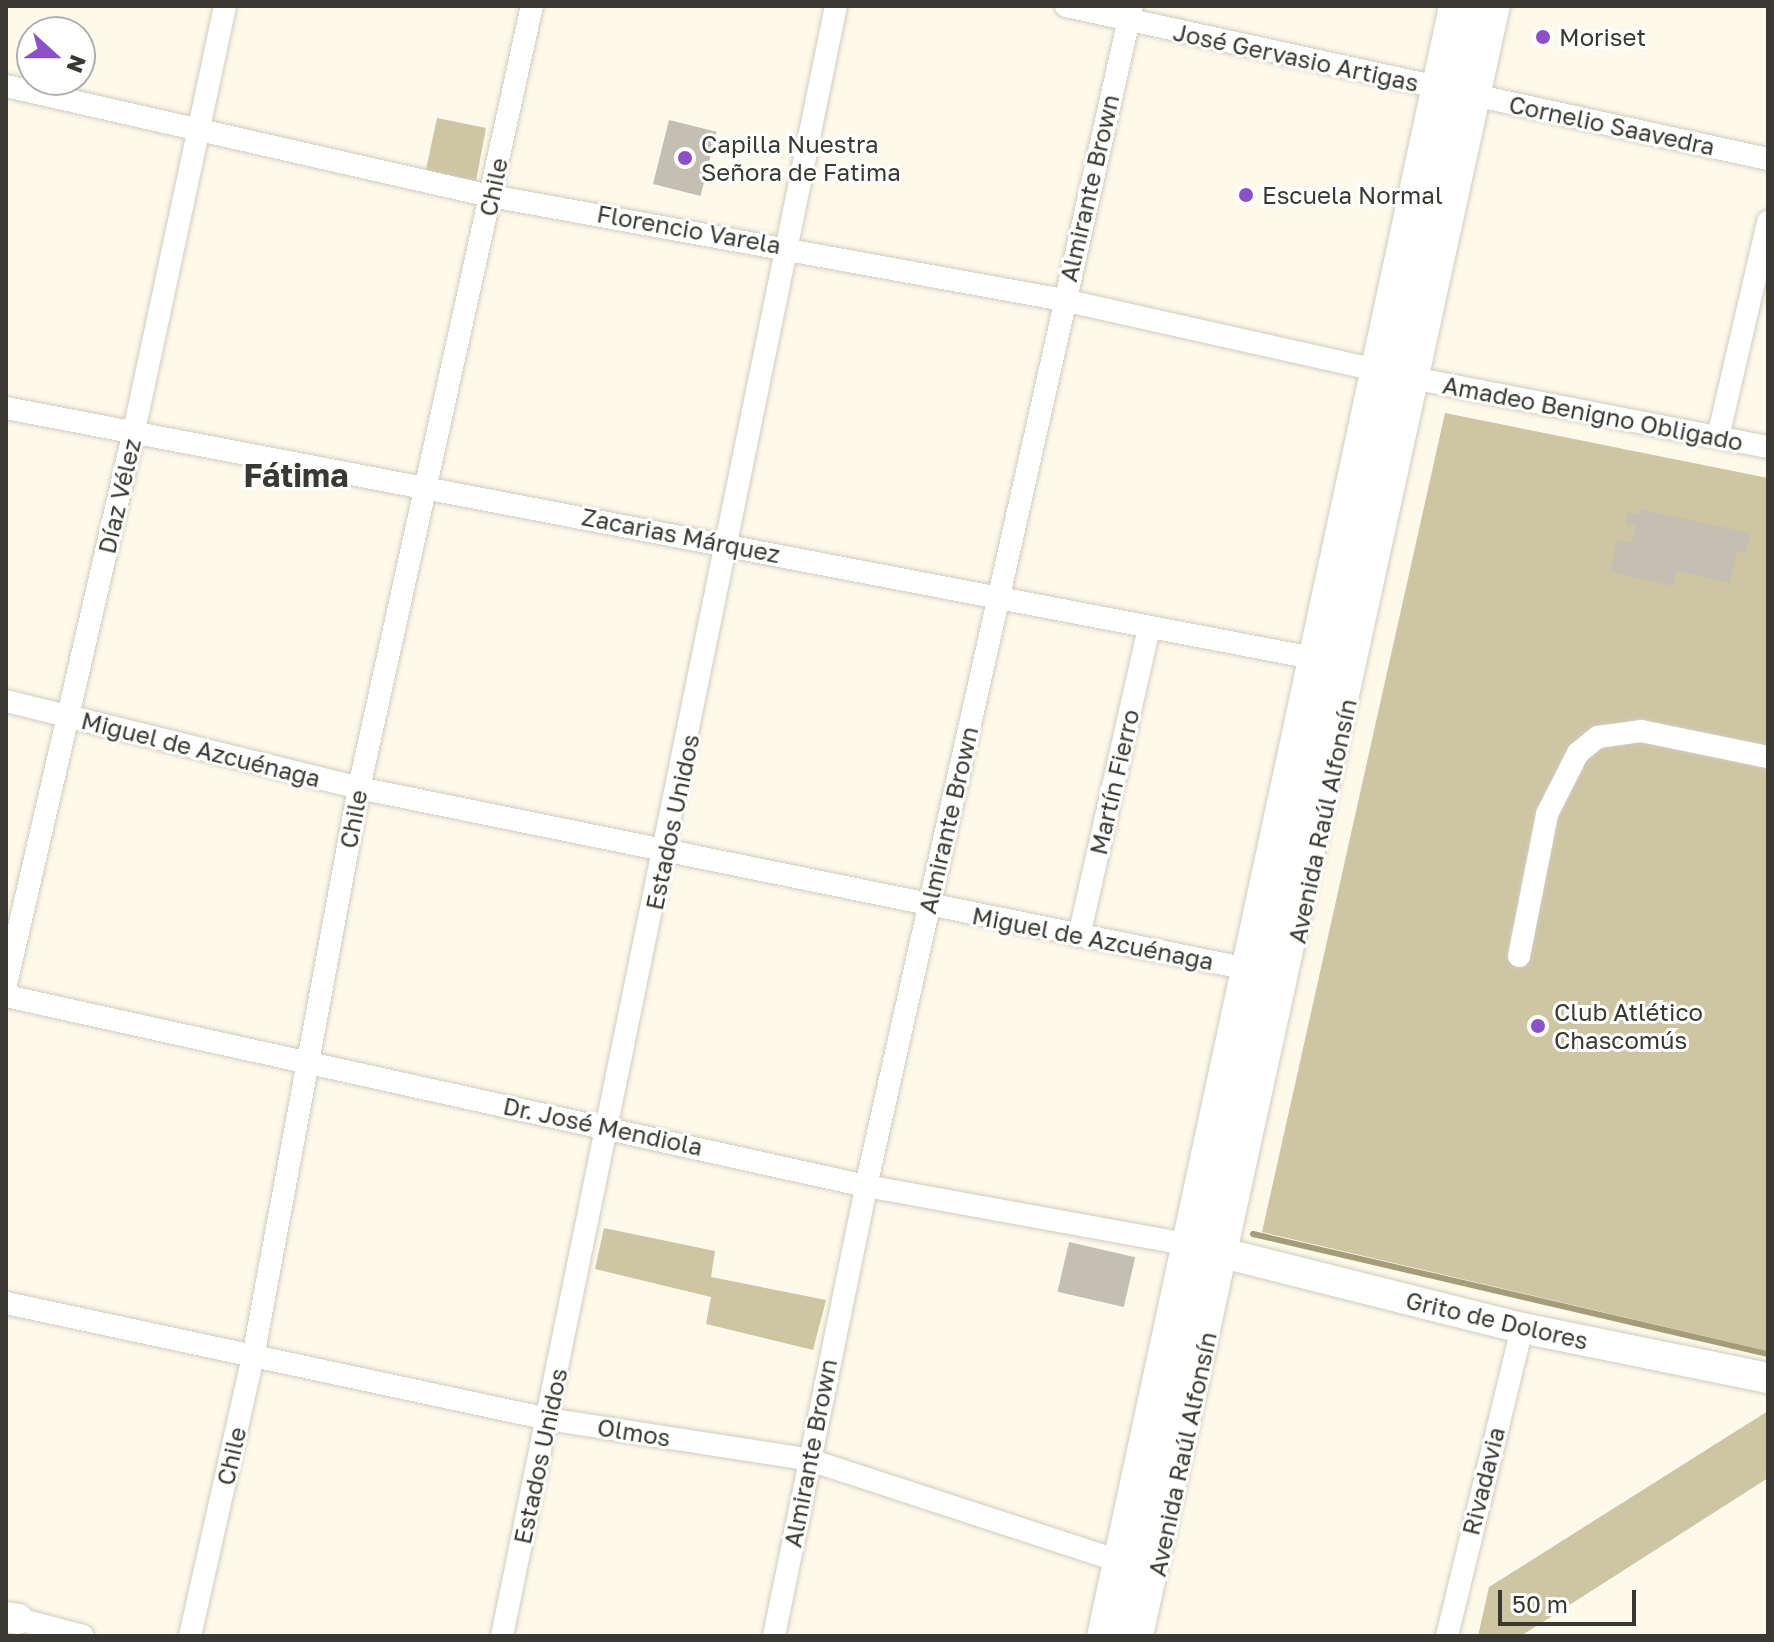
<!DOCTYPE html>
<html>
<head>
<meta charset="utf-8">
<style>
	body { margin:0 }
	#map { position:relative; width:1774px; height:1642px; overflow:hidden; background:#fdf9eb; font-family:"Golos Text",sans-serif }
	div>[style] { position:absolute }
	.green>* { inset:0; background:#cec5a3 }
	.stream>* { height:6px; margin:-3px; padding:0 3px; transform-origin:3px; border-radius:3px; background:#a59c7a }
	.building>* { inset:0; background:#c3bfb2; transform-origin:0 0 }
	.roads { filter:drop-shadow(0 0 2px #d0ccbf) drop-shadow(0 0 2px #d0ccbf) }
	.street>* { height:22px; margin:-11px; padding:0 11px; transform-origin:11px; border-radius:11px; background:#fff }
	.secondary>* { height:30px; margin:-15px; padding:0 15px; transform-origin:15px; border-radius:15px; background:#fff }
	.dots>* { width:22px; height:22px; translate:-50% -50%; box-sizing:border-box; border:4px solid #fff; border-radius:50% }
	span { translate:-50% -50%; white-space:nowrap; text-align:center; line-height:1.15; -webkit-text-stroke:6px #fff; paint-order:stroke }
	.poi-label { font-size:24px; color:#393832 }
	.left { translate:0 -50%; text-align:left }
	.street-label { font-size:24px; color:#393832 }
	.district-label { font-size:32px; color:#393832; font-weight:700 }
	.frame { position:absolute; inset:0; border:8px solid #393832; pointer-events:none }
	.north { position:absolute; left:16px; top:16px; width:80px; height:80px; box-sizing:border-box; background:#fff; border:2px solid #b0afad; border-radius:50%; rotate:111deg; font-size:22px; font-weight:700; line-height:32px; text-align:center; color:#393832 }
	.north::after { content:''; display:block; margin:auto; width:28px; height:36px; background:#8d51c7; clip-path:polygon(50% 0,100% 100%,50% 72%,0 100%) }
	.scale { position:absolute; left:1498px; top:1590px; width:138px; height:36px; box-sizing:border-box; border:4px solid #393832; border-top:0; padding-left:10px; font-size:24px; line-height:28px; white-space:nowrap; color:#393832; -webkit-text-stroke:6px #fff; paint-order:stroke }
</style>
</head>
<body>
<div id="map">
	<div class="green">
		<div style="clip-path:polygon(437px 118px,486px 128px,476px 181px,463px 187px,424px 179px)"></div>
		<div style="clip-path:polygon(1445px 413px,1768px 478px,1768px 1351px,1262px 1232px)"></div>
		<div style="clip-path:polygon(604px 1228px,715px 1251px,711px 1277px,826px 1300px,813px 1350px,706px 1324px,711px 1297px,595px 1269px)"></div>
		<div style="clip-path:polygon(1768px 1411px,1768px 1478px,1521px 1636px,1478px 1636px,1489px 1587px)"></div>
	</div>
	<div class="stream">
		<div style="left:1253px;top:1234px;width:529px;rotate:13.12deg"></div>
	</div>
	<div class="building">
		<div style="left:669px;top:120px;width:49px;height:66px;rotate:14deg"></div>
		<div style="clip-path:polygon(1640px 509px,1750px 533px,1746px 553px,1737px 551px,1730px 583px,1677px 571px,1674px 586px,1610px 572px,1617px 540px,1632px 543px,1636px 526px,1625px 524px,1628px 512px,1639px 515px)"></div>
		<div style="left:1069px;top:1242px;width:68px;height:51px;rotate:13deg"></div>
	</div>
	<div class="roads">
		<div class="street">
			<div style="left:1066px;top:6px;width:718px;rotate:12.3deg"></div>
			<div style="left:6px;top:86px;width:497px;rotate:12.8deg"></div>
			<div style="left:491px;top:196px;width:581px;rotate:10.3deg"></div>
			<div style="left:1063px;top:300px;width:317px;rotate:12.6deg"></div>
			<div style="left:1418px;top:379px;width:357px;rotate:11deg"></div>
			<div style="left:6px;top:408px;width:1341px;rotate:10.83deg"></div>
			<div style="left:1718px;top:437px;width:221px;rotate:-76.9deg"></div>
			<div style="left:6px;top:701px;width:364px;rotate:13.8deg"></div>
			<div style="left:359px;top:788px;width:902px;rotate:11.51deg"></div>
			<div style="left:1079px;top:936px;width:315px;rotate:-77.2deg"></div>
			<div style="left:1519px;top:956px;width:145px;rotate:-78.8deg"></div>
			<div style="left:1547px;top:814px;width:68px;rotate:-63.1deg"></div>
			<div style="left:1578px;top:753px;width:26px;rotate:-39deg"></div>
			<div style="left:1598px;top:737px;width:43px;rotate:-7.9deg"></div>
			<div style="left:1641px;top:731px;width:130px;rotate:11.6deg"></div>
			<div style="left:6px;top:984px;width:568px;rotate:-76.97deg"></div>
			<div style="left:134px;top:431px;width:435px;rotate:-77.9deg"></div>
			<div style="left:6px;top:996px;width:881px;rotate:12.46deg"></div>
			<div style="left:866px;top:1186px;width:334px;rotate:10.3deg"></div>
			<div style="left:6px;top:1303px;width:554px;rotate:12.08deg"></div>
			<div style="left:548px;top:1419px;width:262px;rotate:8.8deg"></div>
			<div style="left:807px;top:1459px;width:322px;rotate:18.1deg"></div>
			<div style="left:18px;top:1619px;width:67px;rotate:14.7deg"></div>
			<div style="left:190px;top:1636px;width:286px;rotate:-77.3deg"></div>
			<div style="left:253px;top:1357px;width:579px;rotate:-79.45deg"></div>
			<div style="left:359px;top:788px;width:801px;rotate:-77.53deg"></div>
			<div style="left:502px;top:1636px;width:1664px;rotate:-78.42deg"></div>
			<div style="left:774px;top:1636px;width:459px;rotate:-78.4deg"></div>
			<div style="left:866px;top:1186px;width:1210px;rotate:-77.3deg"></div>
			<div style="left:1098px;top:1636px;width:1668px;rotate:-77.81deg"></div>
			<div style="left:1142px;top:1636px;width:1669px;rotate:-77.65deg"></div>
			<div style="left:1447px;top:1636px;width:317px;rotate:-76.3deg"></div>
		</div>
		<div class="secondary">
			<div style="left:1203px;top:1248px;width:329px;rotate:14.1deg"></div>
			<div style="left:1522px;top:1328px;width:251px;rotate:11.5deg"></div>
			<div style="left:6px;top:1617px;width:12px;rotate:9deg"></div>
			<div style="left:1119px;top:1636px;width:1668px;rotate:-77.71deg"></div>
		</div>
	</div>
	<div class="dots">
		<div style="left:1543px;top:37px;background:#8d51c7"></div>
		<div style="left:685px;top:158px;background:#8d51c7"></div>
		<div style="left:1246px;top:195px;background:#8d51c7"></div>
		<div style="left:1538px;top:1026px;background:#8d51c7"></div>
	</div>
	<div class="poi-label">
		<span class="left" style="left:1559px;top:37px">Moriset</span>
		<span class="left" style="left:701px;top:158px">Capilla Nuestra<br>Señora de Fatima</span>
		<span class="left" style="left:1262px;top:195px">Escuela Normal</span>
		<span class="left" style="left:1554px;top:1026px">Club Atlético<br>Chascomús</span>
	</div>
	<div class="street-label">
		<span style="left:1296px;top:57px;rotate:12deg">José Gervasio Artigas</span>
		<span style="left:1612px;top:125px;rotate:12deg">Cornelio Saavedra</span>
		<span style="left:493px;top:187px;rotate:-78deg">Chile</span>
		<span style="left:1089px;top:188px;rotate:-77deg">Almirante Brown</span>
		<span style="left:689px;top:229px;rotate:10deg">Florencio Varela</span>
		<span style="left:1593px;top:413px;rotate:11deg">Amadeo Benigno Obligado</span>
		<span style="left:119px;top:496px;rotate:-77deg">Díaz Vélez</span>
		<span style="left:681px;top:535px;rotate:11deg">Zacarias Márquez</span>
		<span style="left:201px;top:749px;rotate:14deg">Miguel de Azcuénaga</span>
		<span style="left:1114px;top:782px;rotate:-77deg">Martín Fierro</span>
		<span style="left:353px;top:819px;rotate:-79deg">Chile</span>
		<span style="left:948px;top:820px;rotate:-77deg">Almirante Brown</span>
		<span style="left:1322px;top:821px;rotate:-78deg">Avenida Raúl Alfonsín</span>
		<span style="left:672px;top:822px;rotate:-78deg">Estados Unidos</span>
		<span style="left:1093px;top:938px;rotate:11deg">Miguel de Azcuénaga</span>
		<span style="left:603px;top:1126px;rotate:12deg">Dr. José Mendiola</span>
		<span style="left:1497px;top:1320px;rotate:13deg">Grito de Dolores</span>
		<span style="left:634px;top:1432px;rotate:9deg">Olmos</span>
		<span style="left:810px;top:1453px;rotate:-79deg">Almirante Brown</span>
		<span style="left:1182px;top:1454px;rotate:-78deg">Avenida Raúl Alfonsín</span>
		<span style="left:231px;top:1456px;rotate:-77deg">Chile</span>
		<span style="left:540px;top:1456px;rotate:-78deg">Estados Unidos</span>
		<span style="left:1483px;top:1481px;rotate:-76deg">Rivadavia</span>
	</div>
	<div class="district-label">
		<span style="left:296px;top:475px">Fátima</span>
	</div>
	<div class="frame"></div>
	<div class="north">N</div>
	<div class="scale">50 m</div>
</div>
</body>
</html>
